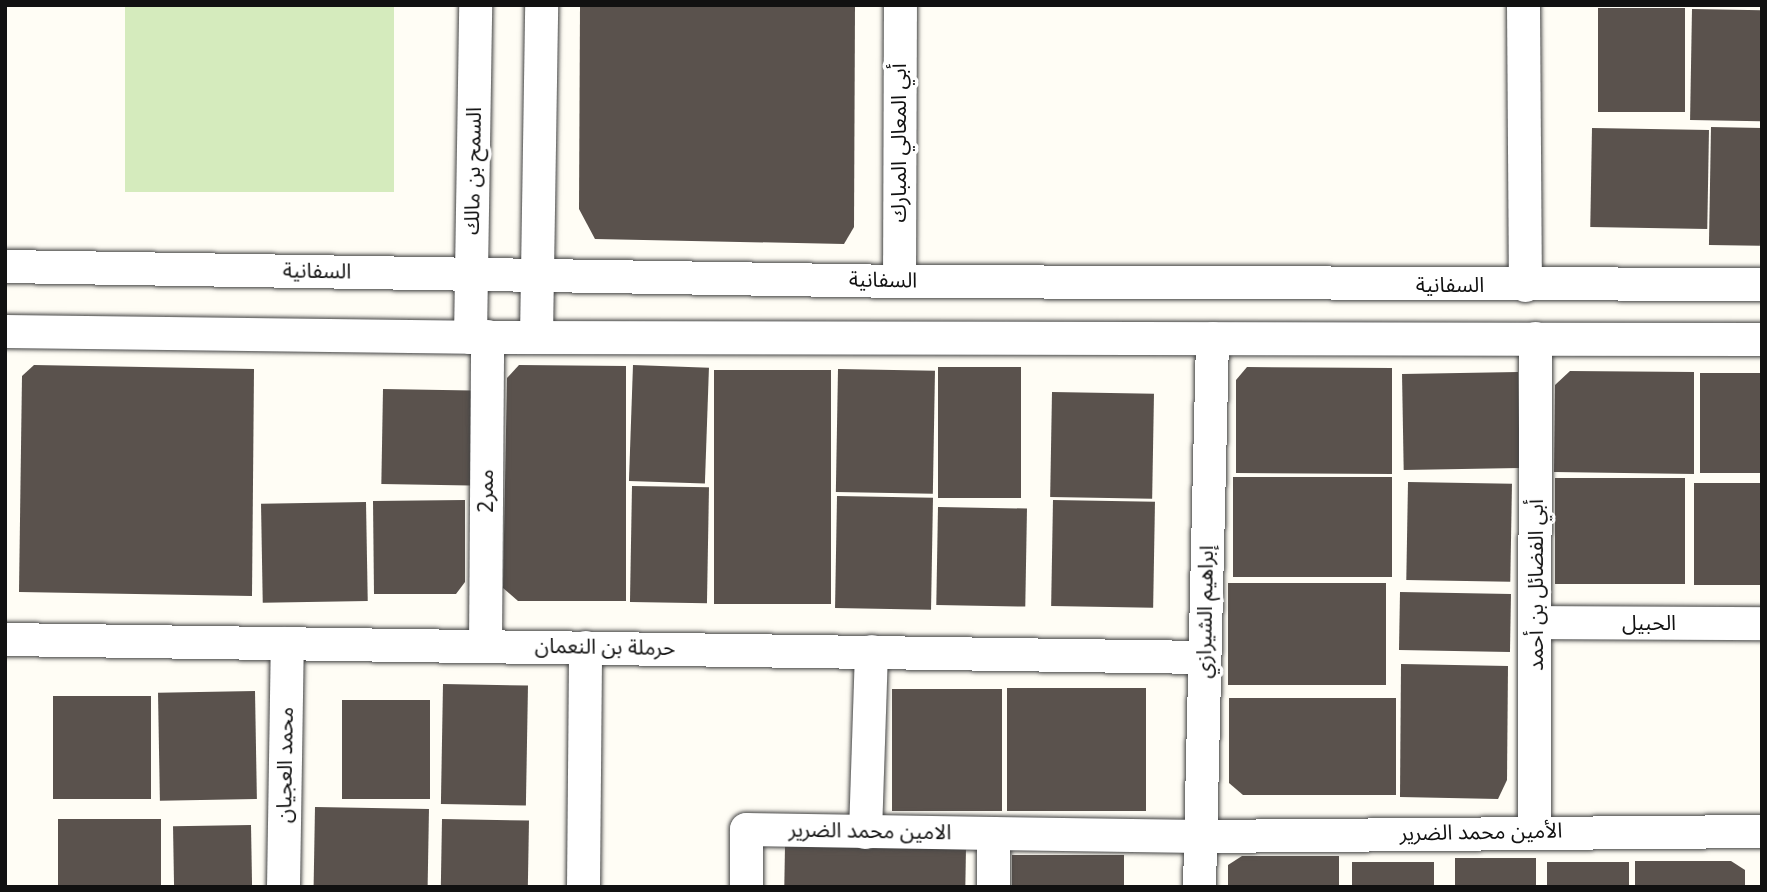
<!DOCTYPE html>
<html>
<head>
<meta charset="utf-8">
<style>
	body { margin:0 }
	#map { position:relative; width:1767px; height:892px; overflow:hidden; background:#fffdf5; font-family:Georgia,"Noto Sans Arabic",serif }
	div>[style] { position:absolute }
	.green>* { inset:0; background:#d5ebbd; transform-origin:0 0 }
	.building>* { inset:0; background:#5a524d; transform-origin:0 0 }
	.roads { filter:drop-shadow(0 0 2px #444) drop-shadow(0 0 2px #444) }
	.minor>* { height:33px; margin:-16.5px; padding:0 16.5px; transform-origin:16.5px; border-radius:16.5px; background:#fff }
	span { translate:-50% -50%; white-space:nowrap; text-align:center; line-height:1.15; -webkit-text-stroke:7px #fff; paint-order:stroke }
	.street-label { font-size:21px; color:#111 }
	.frame { position:absolute; inset:0; border:7px solid #111; pointer-events:none }
</style>
</head>
<body>
<div id="map">
	<div class="green">
		<div style="left:125px;top:5px;width:269px;height:187px"></div>
	</div>
	<div class="building">
		<div style="clip-path:polygon(580px 5px,855px 5px,854px 227px,844px 244px,595px 239px,579px 209px)"></div>
		<div style="left:1598px;top:8px;width:87px;height:104px"></div>
		<div style="left:1692px;top:9px;width:70px;height:111px;rotate:1deg"></div>
		<div style="left:1711px;top:127px;width:51px;height:118px;rotate:1deg"></div>
		<div style="left:1592px;top:128px;width:117px;height:99px;rotate:1deg"></div>
		<div style="clip-path:polygon(34px 365px,254px 369px,252px 596px,19px 592px,22px 376px)"></div>
		<div style="clip-path:polygon(519px 365px,626px 366px,626px 601px,518px 601px,503px 588px,507px 378px)"></div>
		<div style="left:633px;top:365px;width:76px;height:116px;rotate:2deg"></div>
		<div style="left:938px;top:367px;width:83px;height:131px"></div>
		<div style="clip-path:polygon(1247px 367px,1392px 368px,1392px 474px,1236px 473px,1236px 380px)"></div>
		<div style="left:838px;top:369px;width:97px;height:123px;rotate:1deg"></div>
		<div style="left:714px;top:370px;width:117px;height:234px"></div>
		<div style="clip-path:polygon(1570px 371px,1694px 372px,1694px 474px,1554px 472px,1555px 385px)"></div>
		<div style="left:1518px;top:372px;width:96px;height:116px;rotate:89deg"></div>
		<div style="left:1762px;top:373px;width:100px;height:62px;rotate:90deg"></div>
		<div style="left:383px;top:389px;width:89px;height:95px;rotate:1deg"></div>
		<div style="left:1052px;top:392px;width:102px;height:105px;rotate:1deg"></div>
		<div style="left:1233px;top:477px;width:159px;height:100px"></div>
		<div style="left:1555px;top:478px;width:130px;height:106px"></div>
		<div style="left:1408px;top:482px;width:104px;height:98px;rotate:1deg"></div>
		<div style="left:1694px;top:483px;width:68px;height:102px"></div>
		<div style="left:632px;top:486px;width:77px;height:116px;rotate:1deg"></div>
		<div style="left:837px;top:496px;width:96px;height:112px;rotate:1deg"></div>
		<div style="clip-path:polygon(465px 500px,465px 582px,456px 594px,374px 594px,373px 501px)"></div>
		<div style="left:1053px;top:500px;width:102px;height:106px;rotate:1deg"></div>
		<div style="left:366px;top:502px;width:99px;height:105px;rotate:89deg"></div>
		<div style="left:938px;top:507px;width:89px;height:98px;rotate:1deg"></div>
		<div style="left:1228px;top:583px;width:158px;height:102px"></div>
		<div style="left:1400px;top:592px;width:111px;height:58px;rotate:1deg"></div>
		<div style="clip-path:polygon(1401px 664px,1508px 666px,1507px 780px,1498px 799px,1400px 797px)"></div>
		<div style="left:443px;top:684px;width:85px;height:120px;rotate:1deg"></div>
		<div style="left:1007px;top:688px;width:139px;height:123px"></div>
		<div style="left:892px;top:689px;width:110px;height:122px"></div>
		<div style="left:255px;top:691px;width:108px;height:97px;rotate:89deg"></div>
		<div style="left:53px;top:696px;width:98px;height:103px"></div>
		<div style="clip-path:polygon(1229px 698px,1396px 698px,1396px 795px,1243px 795px,1229px 783px)"></div>
		<div style="left:342px;top:700px;width:88px;height:99px"></div>
		<div style="left:315px;top:807px;width:114px;height:80px;rotate:1deg"></div>
		<div style="left:58px;top:819px;width:103px;height:68px"></div>
		<div style="left:442px;top:819px;width:87px;height:68px;rotate:1deg"></div>
		<div style="left:251px;top:825px;width:62px;height:78px;rotate:89deg"></div>
		<div style="left:785px;top:846px;width:181px;height:41px;rotate:1deg"></div>
		<div style="left:1012px;top:855px;width:112px;height:32px"></div>
		<div style="clip-path:polygon(1242px 856px,1339px 856px,1339px 887px,1228px 887px,1228px 865px)"></div>
		<div style="left:1455px;top:858px;width:81px;height:29px"></div>
		<div style="clip-path:polygon(1635px 861px,1731px 861px,1745px 870px,1745px 887px,1635px 887px)"></div>
		<div style="left:1352px;top:862px;width:82px;height:25px"></div>
		<div style="left:1547px;top:862px;width:82px;height:25px"></div>
	</div>
	<div class="roads">
		<div class="minor">
			<div style="left:1523px;top:5px;width:280px;rotate:89.6deg"></div>
			<div style="left:5px;top:266px;width:894px;rotate:0.96deg"></div>
			<div style="left:899px;top:281px;width:863px;rotate:0.2deg"></div>
			<div style="left:899px;top:281px;width:276px;rotate:-89.8deg"></div>
			<div style="left:5px;top:331px;width:465px;rotate:0.7deg"></div>
			<div style="left:470px;top:337px;width:1292px;rotate:0.09deg"></div>
			<div style="left:536px;top:336px;width:331px;rotate:-89.1deg"></div>
			<div style="left:470px;top:337px;width:332px;rotate:-89.1deg"></div>
			<div style="left:1536px;top:622px;width:226px;rotate:0.3deg"></div>
			<div style="left:5px;top:639px;width:1199px;rotate:0.86deg"></div>
			<div style="left:485px;top:645px;width:309px;rotate:-89.6deg"></div>
			<div style="left:1534px;top:831px;width:493px;rotate:-89.9deg"></div>
			<div style="left:865px;top:832px;width:181px;rotate:-88.1deg"></div>
			<div style="left:283px;top:887px;width:244px;rotate:-89.1deg"></div>
			<div style="left:583px;top:887px;width:240px;rotate:-89.5deg"></div>
			<div style="left:746px;top:887px;width:58px;rotate:-90deg"></div>
			<div style="left:746px;top:829px;width:247px;rotate:0.9deg"></div>
			<div style="left:993px;top:887px;width:54px;rotate:-90deg"></div>
			<div style="left:993px;top:833px;width:207px;rotate:0.8deg"></div>
			<div style="left:1200px;top:836px;width:562px;rotate:-0.51deg"></div>
			<div style="left:1199px;top:887px;width:549px;rotate:-88.64deg"></div>
		</div>
	</div>
	<div class="street-label">
		<span style="left:899px;top:143px;rotate:-90deg">أبي المعالي المبارك</span>
		<span style="left:473px;top:171px;rotate:-89deg">السمح بن مالك</span>
		<span style="left:317px;top:271px;rotate:1deg">السفانية</span>
		<span style="left:883px;top:280px;rotate:1deg">السفانية</span>
		<span style="left:1450px;top:285px">السفانية</span>
		<span style="left:486px;top:491px;rotate:-90deg">ممر2</span>
		<span style="left:1536px;top:585px;rotate:-90deg">أبي الفضائل بن أحمد</span>
		<span style="left:1205px;top:612px;rotate:-89deg">إبراهيم الشيرازي</span>
		<span style="left:1649px;top:623px">الحبيل</span>
		<span style="left:605px;top:647px;rotate:1deg">حرملة بن النعمان</span>
		<span style="left:285px;top:765px;rotate:-89deg">محمد العجيان</span>
		<span style="left:870px;top:831px;rotate:1deg">الامين محمد الضرير</span>
		<span style="left:1481px;top:832px;rotate:-1deg">الأمين محمد الضرير</span>
	</div>
	<div class="frame"></div>
</div>
</body>
</html>
